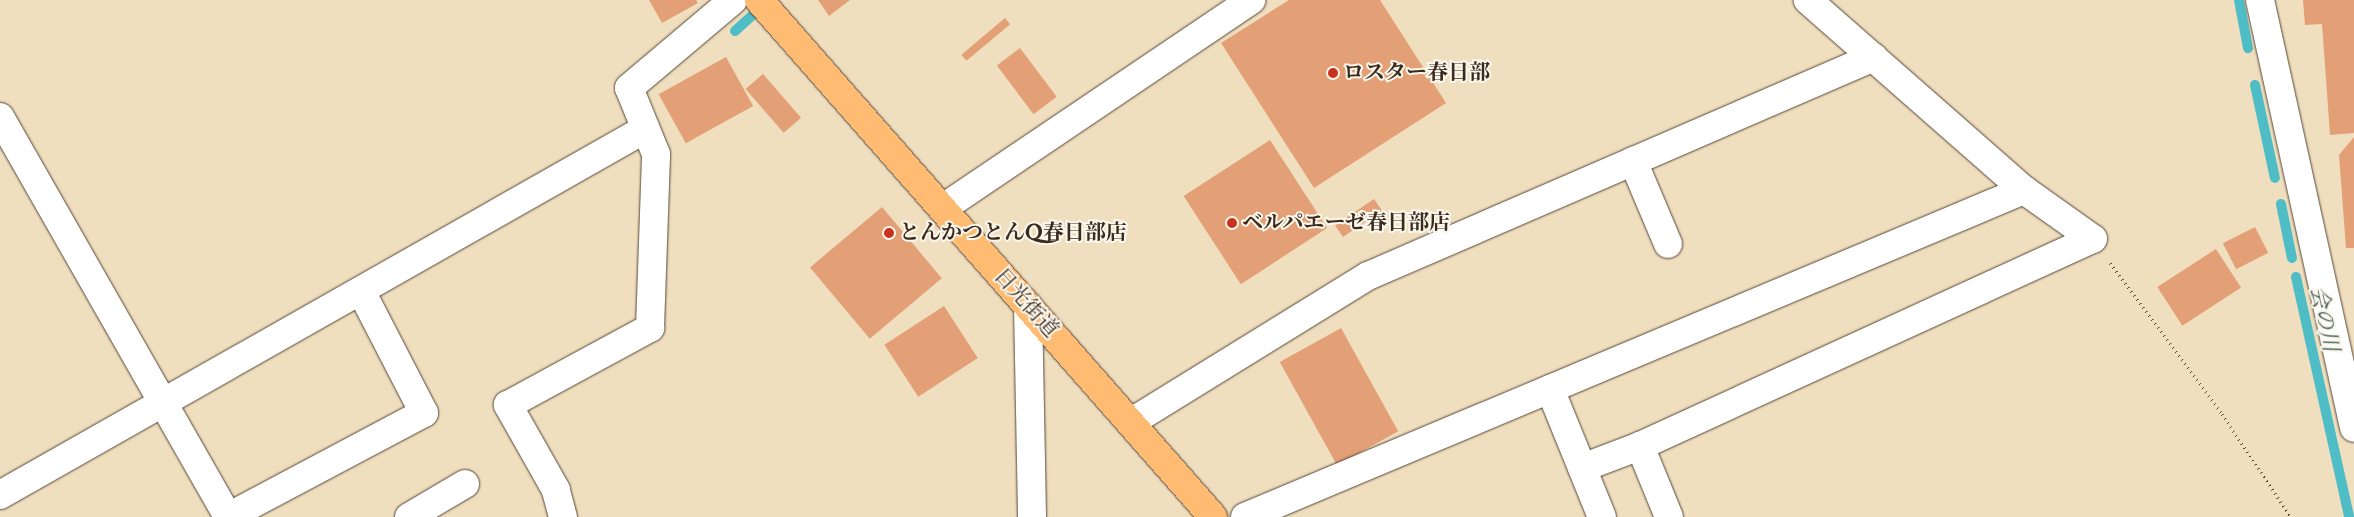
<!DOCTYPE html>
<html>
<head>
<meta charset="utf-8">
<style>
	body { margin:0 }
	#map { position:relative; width:2354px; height:517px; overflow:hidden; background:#f0dfbf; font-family:"IM FELL Double Pica","Noto Serif JP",serif }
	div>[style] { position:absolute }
	.stream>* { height:10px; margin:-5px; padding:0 5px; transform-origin:5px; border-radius:5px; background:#4fbdc5 }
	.building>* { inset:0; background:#e39f76; transform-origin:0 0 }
	.path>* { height:3px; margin-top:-1.5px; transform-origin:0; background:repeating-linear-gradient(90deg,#564536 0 1px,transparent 0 5px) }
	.roads { filter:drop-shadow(0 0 1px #564536) drop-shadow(0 0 1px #564536) }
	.minor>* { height:28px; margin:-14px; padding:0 14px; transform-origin:14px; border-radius:14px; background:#fff }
	.highway>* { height:28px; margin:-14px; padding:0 14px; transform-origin:14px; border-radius:14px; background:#febb71 }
	.dots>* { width:14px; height:14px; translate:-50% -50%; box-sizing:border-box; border:2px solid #fbf7ec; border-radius:50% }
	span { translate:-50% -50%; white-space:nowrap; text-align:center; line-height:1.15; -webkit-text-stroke:4px #fbf7ec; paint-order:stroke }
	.poi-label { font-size:21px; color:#3b2a1e; font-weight:700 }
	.left { translate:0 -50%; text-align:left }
	.street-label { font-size:21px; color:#3b2a1e }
	.water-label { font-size:22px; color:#425d58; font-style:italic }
</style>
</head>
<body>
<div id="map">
	<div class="stream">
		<div style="left:2239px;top:0;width:49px;rotate:79.4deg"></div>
		<div style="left:735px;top:31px;width:38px;rotate:-42deg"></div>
		<div style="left:2255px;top:85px;width:95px;rotate:77.9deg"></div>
		<div style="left:2281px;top:204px;width:55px;rotate:78.5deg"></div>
		<div style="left:2296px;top:277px;width:246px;rotate:77.5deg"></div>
	</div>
	<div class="building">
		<div style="clip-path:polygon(649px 0,696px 0,698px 3px,662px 23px)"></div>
		<div style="clip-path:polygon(818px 0,850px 0,829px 16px)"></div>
		<div style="clip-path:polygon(1289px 0,1380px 0,1446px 103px,1314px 188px,1221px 43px)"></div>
		<div style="clip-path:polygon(2303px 0,2354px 0,2354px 133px,2330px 135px,2322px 24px,2305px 25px)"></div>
		<div style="left:1005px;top:18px;width:8px;height:57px;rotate:50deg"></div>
		<div style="left:1020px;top:48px;width:61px;height:29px;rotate:53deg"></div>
		<div style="left:726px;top:57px;width:56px;height:77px;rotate:61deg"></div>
		<div style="left:763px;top:74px;width:58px;height:23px;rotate:49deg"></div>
		<div style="clip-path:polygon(2354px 137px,2354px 248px,2346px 248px,2339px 155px)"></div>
		<div style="left:1270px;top:140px;width:105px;height:103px;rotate:57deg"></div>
		<div style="left:1374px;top:199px;width:14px;height:47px;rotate:56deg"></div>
		<div style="left:882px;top:207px;width:93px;height:94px;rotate:50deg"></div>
		<div style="left:2255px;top:227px;width:29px;height:36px;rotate:63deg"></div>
		<div style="left:2216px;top:249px;width:46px;height:70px;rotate:57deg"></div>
		<div style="left:944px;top:306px;width:62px;height:71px;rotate:57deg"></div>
		<div style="left:1341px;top:328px;width:118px;height:70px;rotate:61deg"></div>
	</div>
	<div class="path">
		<div style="left:2110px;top:263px;width:188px;rotate:53.4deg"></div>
		<div style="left:2222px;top:414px;width:124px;rotate:56.2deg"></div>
	</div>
	<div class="roads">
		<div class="minor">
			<div style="left:2260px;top:0;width:438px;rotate:77.6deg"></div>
			<div style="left:0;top:117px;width:460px;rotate:60.3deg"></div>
			<div style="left:1633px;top:161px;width:90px;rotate:67.1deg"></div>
			<div style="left:943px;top:208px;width:372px;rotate:-34deg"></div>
			<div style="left:1028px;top:306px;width:211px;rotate:88.9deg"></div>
			<div style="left:1550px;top:389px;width:138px;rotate:67.9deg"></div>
			<div style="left:1133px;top:421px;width:276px;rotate:-31.7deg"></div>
			<div style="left:1368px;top:276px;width:551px;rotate:-23.4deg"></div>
			<div style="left:1582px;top:468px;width:62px;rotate:-20.8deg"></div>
			<div style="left:0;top:495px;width:742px;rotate:-29.57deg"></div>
			<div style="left:228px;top:517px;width:222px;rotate:-28deg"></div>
			<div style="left:424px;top:413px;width:137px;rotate:-117.3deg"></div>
			<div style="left:409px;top:517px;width:65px;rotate:-30.5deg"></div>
			<div style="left:563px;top:517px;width:28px;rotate:-105deg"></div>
			<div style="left:556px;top:490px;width:98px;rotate:-119.5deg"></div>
			<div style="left:508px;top:405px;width:162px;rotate:-28.5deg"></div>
			<div style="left:650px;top:328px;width:174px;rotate:-88deg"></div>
			<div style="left:656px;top:154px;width:71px;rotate:-112.2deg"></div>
			<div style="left:629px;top:88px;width:136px;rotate:-40.2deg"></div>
			<div style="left:1245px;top:517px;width:845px;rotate:-22.77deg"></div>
			<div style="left:1669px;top:517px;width:77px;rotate:-112.2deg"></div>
			<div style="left:1640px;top:446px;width:498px;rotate:-24.6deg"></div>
			<div style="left:2093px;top:239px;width:85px;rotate:-144.6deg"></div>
			<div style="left:2024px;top:190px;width:288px;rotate:-138.7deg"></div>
		</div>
		<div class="highway">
			<div style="left:759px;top:0;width:688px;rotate:48.71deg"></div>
		</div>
	</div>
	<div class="dots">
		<div style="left:1333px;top:73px;background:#c8321e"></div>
		<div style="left:1232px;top:223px;background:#c8321e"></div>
		<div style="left:889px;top:233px;background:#c8321e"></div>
	</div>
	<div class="poi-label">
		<span class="left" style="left:1343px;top:73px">ロスター春日部</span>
		<span class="left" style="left:1242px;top:223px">ベルパエーゼ春日部店</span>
		<span class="left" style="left:899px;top:233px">とんかつとんQ春日部店</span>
	</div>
	<div class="street-label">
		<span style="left:1026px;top:303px;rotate:48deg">日光街道</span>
	</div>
	<div class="water-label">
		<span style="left:2324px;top:319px;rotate:78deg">会の川</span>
	</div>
</div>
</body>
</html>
